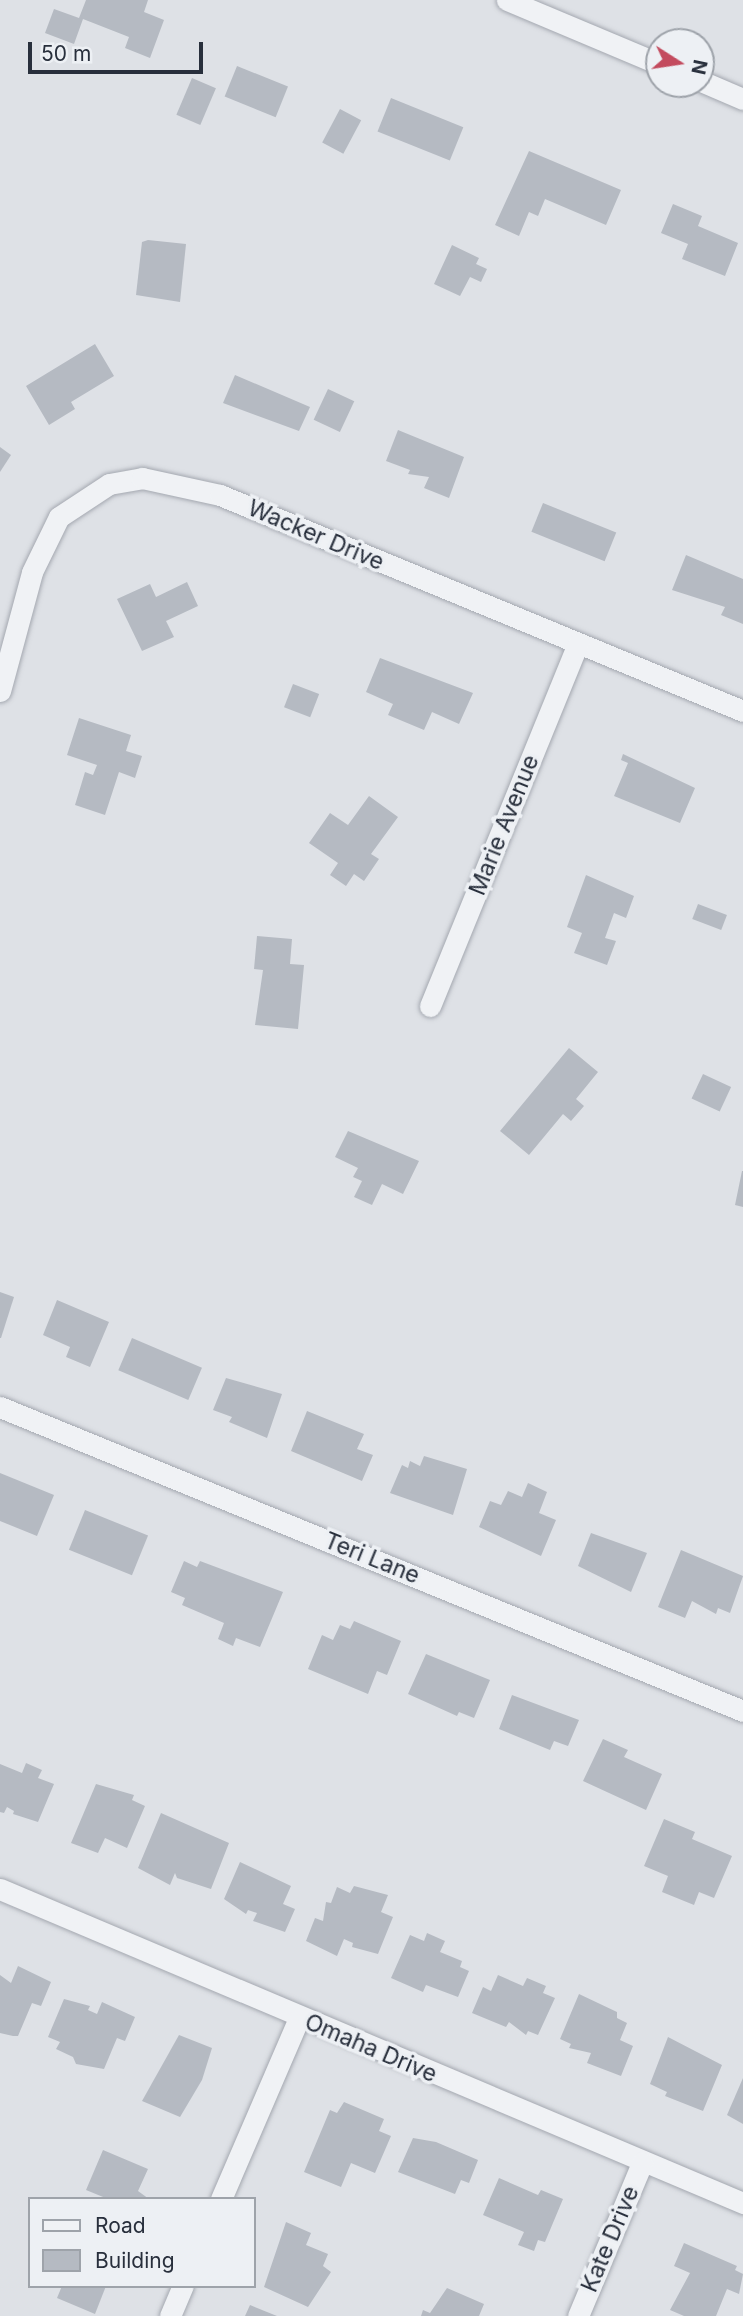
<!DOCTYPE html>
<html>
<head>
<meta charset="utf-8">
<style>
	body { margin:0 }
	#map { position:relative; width:743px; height:2316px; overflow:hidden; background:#dee1e6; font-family:Inter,sans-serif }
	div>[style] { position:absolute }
	.building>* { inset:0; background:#b5bac2; transform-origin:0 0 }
	.roads { filter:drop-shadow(0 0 2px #a4a8b0) drop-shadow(0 0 2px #a4a8b0) }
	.minor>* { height:21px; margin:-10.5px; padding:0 10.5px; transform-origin:10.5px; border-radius:10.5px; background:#f0f2f5 }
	span { translate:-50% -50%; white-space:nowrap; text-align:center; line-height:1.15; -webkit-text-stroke:7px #edf0f4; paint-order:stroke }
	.street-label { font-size:23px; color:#282f3c }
	.legend { position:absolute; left:28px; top:2197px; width:228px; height:91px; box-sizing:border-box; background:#edf0f4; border:2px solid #9ea3aa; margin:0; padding:9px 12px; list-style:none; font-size:21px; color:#282f3c }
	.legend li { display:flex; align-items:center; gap:14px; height:35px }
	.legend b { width:35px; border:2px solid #9ea3aa }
	.north { position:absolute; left:645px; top:28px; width:70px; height:70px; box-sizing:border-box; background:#edf0f4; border:2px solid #9ea3aa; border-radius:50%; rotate:102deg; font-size:19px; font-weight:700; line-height:28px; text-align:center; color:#282f3c }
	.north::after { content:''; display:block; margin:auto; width:24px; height:32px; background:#c34b5e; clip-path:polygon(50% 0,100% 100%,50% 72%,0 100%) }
	.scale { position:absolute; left:28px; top:42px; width:175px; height:32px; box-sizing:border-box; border:4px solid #282f3c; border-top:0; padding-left:9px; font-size:21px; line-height:24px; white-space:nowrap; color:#282f3c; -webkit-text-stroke:5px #edf0f4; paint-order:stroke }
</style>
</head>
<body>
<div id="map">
	<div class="building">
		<div style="clip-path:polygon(86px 0,148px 0,144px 12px,164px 20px,150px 58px,125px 48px,129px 37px,83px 19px,74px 44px,45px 33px,54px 9px,79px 18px)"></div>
		<div style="left:237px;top:66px;width:55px;height:33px;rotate:22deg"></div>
		<div style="left:192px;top:78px;width:26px;height:40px;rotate:23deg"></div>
		<div style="left:391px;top:98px;width:78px;height:36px;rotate:22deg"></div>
		<div style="left:340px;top:109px;width:24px;height:38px;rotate:28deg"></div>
		<div style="clip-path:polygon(529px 151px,621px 190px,606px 225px,545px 199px,538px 216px,529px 212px,519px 236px,495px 225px)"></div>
		<div style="clip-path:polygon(673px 204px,702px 216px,698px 226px,738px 243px,725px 276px,682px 259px,688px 244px,661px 233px)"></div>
		<div style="clip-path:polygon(148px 240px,186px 244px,180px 302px,136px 295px,142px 242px)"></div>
		<div style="clip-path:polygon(452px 245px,479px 258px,476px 264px,487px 269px,481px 282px,470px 277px,460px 296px,434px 284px)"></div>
		<div style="clip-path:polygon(95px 344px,114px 376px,71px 402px,75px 409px,49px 425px,26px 386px)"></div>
		<div style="clip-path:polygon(235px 375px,310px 407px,299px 431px,223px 403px)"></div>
		<div style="left:328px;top:389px;width:29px;height:34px;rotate:25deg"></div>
		<div style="clip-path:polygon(398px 430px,464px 457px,449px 498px,424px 488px,429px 477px,408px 474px,410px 470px,386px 461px)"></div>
		<div style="clip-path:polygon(0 447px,11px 455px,0 472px)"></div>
		<div style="left:543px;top:503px;width:79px;height:31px;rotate:22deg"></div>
		<div style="clip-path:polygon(686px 555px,743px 579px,743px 624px,721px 615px,725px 607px,672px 590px)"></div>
		<div style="clip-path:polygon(187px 582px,198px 606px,166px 621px,174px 637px,142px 651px,117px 599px,150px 584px,156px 597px)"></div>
		<div style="clip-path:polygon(380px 658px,473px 693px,459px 724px,432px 712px,424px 730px,388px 715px,393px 704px,366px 692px)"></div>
		<div style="left:293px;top:684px;width:28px;height:25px;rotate:21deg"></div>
		<div style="clip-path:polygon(79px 718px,131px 735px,126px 751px,142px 756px,135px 778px,119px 772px,105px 815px,75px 805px,85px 772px,93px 775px,97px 765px,67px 755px)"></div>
		<div style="clip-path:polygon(623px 754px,695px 788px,680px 823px,614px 796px,628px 763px,621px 760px)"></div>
		<div style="clip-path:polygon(369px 796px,398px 817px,371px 854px,379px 859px,364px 881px,354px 874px,346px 886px,330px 875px,338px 863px,309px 843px,330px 813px,348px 825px)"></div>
		<div style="clip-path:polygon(586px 875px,634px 896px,626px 918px,614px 913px,605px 938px,616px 941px,607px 965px,574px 953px,582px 933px,567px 927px)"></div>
		<div style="left:698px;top:904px;width:31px;height:16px;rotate:21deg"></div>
		<div style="clip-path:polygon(257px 936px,292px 939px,290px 964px,304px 965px,298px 1029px,255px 1025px,263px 970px,254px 969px)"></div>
		<div style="clip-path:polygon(569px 1048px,598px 1072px,576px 1099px,584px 1106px,571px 1121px,563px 1114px,529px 1155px,500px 1131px)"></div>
		<div style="left:703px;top:1074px;width:31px;height:27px;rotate:25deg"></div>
		<div style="clip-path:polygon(348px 1131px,419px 1161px,403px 1194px,382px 1184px,372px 1205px,354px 1197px,362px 1181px,353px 1177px,358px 1168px,335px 1157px)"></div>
		<div style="clip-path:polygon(742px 1171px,743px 1171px,743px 1207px,735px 1205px)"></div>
		<div style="clip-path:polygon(0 1292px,14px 1297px,1px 1338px,0 1338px)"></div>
		<div style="clip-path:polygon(57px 1300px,109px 1322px,90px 1367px,66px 1357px,70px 1347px,43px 1335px)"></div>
		<div style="left:132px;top:1338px;width:76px;height:35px;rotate:23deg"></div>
		<div style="clip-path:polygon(226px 1378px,282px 1394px,267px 1438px,229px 1422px,232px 1417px,213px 1410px)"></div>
		<div style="clip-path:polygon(307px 1411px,364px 1434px,357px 1449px,373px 1455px,362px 1481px,291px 1451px)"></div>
		<div style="clip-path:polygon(424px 1456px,467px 1469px,453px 1515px,390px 1493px,402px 1465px,408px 1468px,410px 1461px,420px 1466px)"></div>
		<div style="clip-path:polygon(0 1473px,54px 1495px,37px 1536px,0 1521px)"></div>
		<div style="clip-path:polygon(528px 1483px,547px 1492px,539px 1513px,556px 1520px,541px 1556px,479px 1527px,490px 1501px,501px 1505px,508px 1491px,522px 1497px)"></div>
		<div style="left:85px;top:1510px;width:68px;height:43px;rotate:22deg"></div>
		<div style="clip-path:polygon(591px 1533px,647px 1553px,631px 1592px,578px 1566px)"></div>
		<div style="clip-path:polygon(681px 1550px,743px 1576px,730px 1613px,718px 1608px,716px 1614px,692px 1601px,685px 1618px,658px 1607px)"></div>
		<div style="clip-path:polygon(184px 1561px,197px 1567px,200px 1561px,283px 1592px,260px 1647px,236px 1638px,233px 1646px,218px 1639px,224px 1623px,182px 1605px,185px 1598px,171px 1592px)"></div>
		<div style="clip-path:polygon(354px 1621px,401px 1641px,387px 1675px,377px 1671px,368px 1694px,308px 1669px,322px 1635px,333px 1640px,340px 1625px,350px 1629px)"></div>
		<div style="clip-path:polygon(426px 1654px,490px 1680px,474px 1718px,459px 1712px,457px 1716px,408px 1694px)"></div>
		<div style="clip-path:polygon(512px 1695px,579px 1720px,568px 1746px,554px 1741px,550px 1750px,499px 1729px)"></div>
		<div style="clip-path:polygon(603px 1739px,628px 1750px,624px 1757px,662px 1774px,646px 1810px,583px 1781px)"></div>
		<div style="clip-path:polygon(26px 1763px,42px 1770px,38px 1778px,54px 1784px,38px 1822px,13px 1814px,14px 1811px,7px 1807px,4px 1813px,0 1812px,0 1764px,22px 1773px)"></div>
		<div style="clip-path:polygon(96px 1784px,134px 1795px,132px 1800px,145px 1806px,127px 1848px,105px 1838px,98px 1853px,71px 1843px)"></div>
		<div style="clip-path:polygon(161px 1813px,229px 1843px,211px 1889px,177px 1878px,175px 1873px,170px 1885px,138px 1868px)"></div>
		<div style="clip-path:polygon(664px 1819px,695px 1832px,692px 1839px,732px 1856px,714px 1898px,699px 1892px,694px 1905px,662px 1892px,668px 1876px,644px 1866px)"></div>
		<div style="clip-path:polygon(240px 1862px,291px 1886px,283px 1904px,295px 1909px,285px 1932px,253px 1921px,257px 1913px,248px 1910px,246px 1914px,224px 1899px)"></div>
		<div style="clip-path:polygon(354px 1886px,388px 1895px,381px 1912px,393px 1917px,378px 1954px,352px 1947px,353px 1943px,344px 1939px,337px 1956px,306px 1941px,315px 1918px,323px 1921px,326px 1902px,331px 1903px,337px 1887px,350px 1893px)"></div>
		<div style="clip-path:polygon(427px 1933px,445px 1941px,440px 1952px,462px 1961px,460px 1967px,469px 1971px,458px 1997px,426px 1985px,423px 1992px,391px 1978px,410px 1935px,424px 1941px)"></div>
		<div style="clip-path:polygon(18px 1966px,51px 1982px,41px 2006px,32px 2003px,18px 2036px,13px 2036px,0 2033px,0 1975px,11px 1983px)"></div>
		<div style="clip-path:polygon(498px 1975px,523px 1986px,527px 1978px,546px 1986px,543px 1993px,555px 1998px,538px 2035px,528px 2031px,526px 2035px,509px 2022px,506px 2027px,472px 2013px,483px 1987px,491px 1991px)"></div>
		<div style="clip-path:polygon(579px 1994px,617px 2012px,617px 2018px,627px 2023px,620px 2040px,633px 2046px,621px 2076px,587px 2063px,591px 2053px,569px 2048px,571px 2044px,560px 2039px)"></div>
		<div style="clip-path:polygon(64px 1999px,90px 2006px,88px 2010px,97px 2014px,102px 2002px,135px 2017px,125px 2041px,117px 2038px,104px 2069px,76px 2064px,73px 2057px,56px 2049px,60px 2042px,48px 2037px)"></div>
		<div style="clip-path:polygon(179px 2035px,212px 2048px,202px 2080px,180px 2117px,142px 2101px)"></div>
		<div style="clip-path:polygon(668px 2037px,722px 2065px,703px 2111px,665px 2096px,667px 2092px,650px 2084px)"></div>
		<div style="clip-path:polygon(743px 2078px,743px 2124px,727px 2115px)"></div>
		<div style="clip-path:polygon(344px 2102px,384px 2119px,379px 2131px,391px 2136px,375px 2173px,351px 2163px,341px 2187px,304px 2172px,330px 2110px,337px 2113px)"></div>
		<div style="clip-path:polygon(413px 2138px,436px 2142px,478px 2160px,469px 2183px,461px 2180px,455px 2194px,398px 2172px)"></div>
		<div style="clip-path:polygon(103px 2150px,148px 2169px,138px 2191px,149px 2199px,108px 2199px,86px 2190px)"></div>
		<div style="clip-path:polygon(499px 2178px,538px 2195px,541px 2190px,563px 2199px,545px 2242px,538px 2240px,534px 2251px,518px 2245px,524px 2232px,483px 2215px)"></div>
		<div style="clip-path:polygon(286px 2222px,311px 2233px,306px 2245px,328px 2254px,323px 2266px,331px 2272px,308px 2307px,264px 2287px)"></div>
		<div style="clip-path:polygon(684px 2243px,737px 2266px,735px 2270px,743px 2274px,739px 2294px,727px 2289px,716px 2316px,684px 2316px,670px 2310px,690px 2273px,674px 2266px)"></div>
		<div style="clip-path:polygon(62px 2286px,106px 2286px,95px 2314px,57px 2298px)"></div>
		<div style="clip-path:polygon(447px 2288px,484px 2304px,479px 2316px,421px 2316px,423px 2310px,430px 2313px)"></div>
		<div style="clip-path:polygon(250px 2305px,277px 2316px,245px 2316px)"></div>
	</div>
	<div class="roads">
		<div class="minor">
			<div style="left:507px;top:0;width:165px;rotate:22.8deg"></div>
			<div style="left:701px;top:81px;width:46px;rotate:23.2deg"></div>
			<div style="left:0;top:691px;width:123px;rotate:-74.9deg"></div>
			<div style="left:32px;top:572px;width:61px;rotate:-63.9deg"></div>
			<div style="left:59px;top:517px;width:60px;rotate:-33.4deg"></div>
			<div style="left:109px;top:484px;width:34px;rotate:-10deg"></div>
			<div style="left:142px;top:478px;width:80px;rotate:12.3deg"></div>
			<div style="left:220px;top:495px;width:566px;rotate:22.44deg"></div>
			<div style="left:430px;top:1006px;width:391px;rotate:-67.8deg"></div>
			<div style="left:0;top:1407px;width:803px;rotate:22.25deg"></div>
			<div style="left:0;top:1889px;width:807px;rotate:22.91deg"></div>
			<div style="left:221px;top:2199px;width:197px;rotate:-66.7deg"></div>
			<div style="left:170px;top:2316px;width:33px;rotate:-67deg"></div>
			<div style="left:578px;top:2316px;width:166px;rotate:-67.3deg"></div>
		</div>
	</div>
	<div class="street-label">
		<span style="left:316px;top:535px;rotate:23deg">Wacker Drive</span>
		<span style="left:504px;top:825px;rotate:-68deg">Marie Avenue</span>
		<span style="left:372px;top:1558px;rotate:22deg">Teri Lane</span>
		<span style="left:371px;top:2048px;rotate:23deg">Omaha Drive</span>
		<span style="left:610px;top:2239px;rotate:-67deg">Kate Drive</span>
	</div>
	<ul class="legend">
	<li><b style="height:9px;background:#f0f2f5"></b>Road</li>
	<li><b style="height:19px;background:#b5bac2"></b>Building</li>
	</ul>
	<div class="north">N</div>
	<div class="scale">50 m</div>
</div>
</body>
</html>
